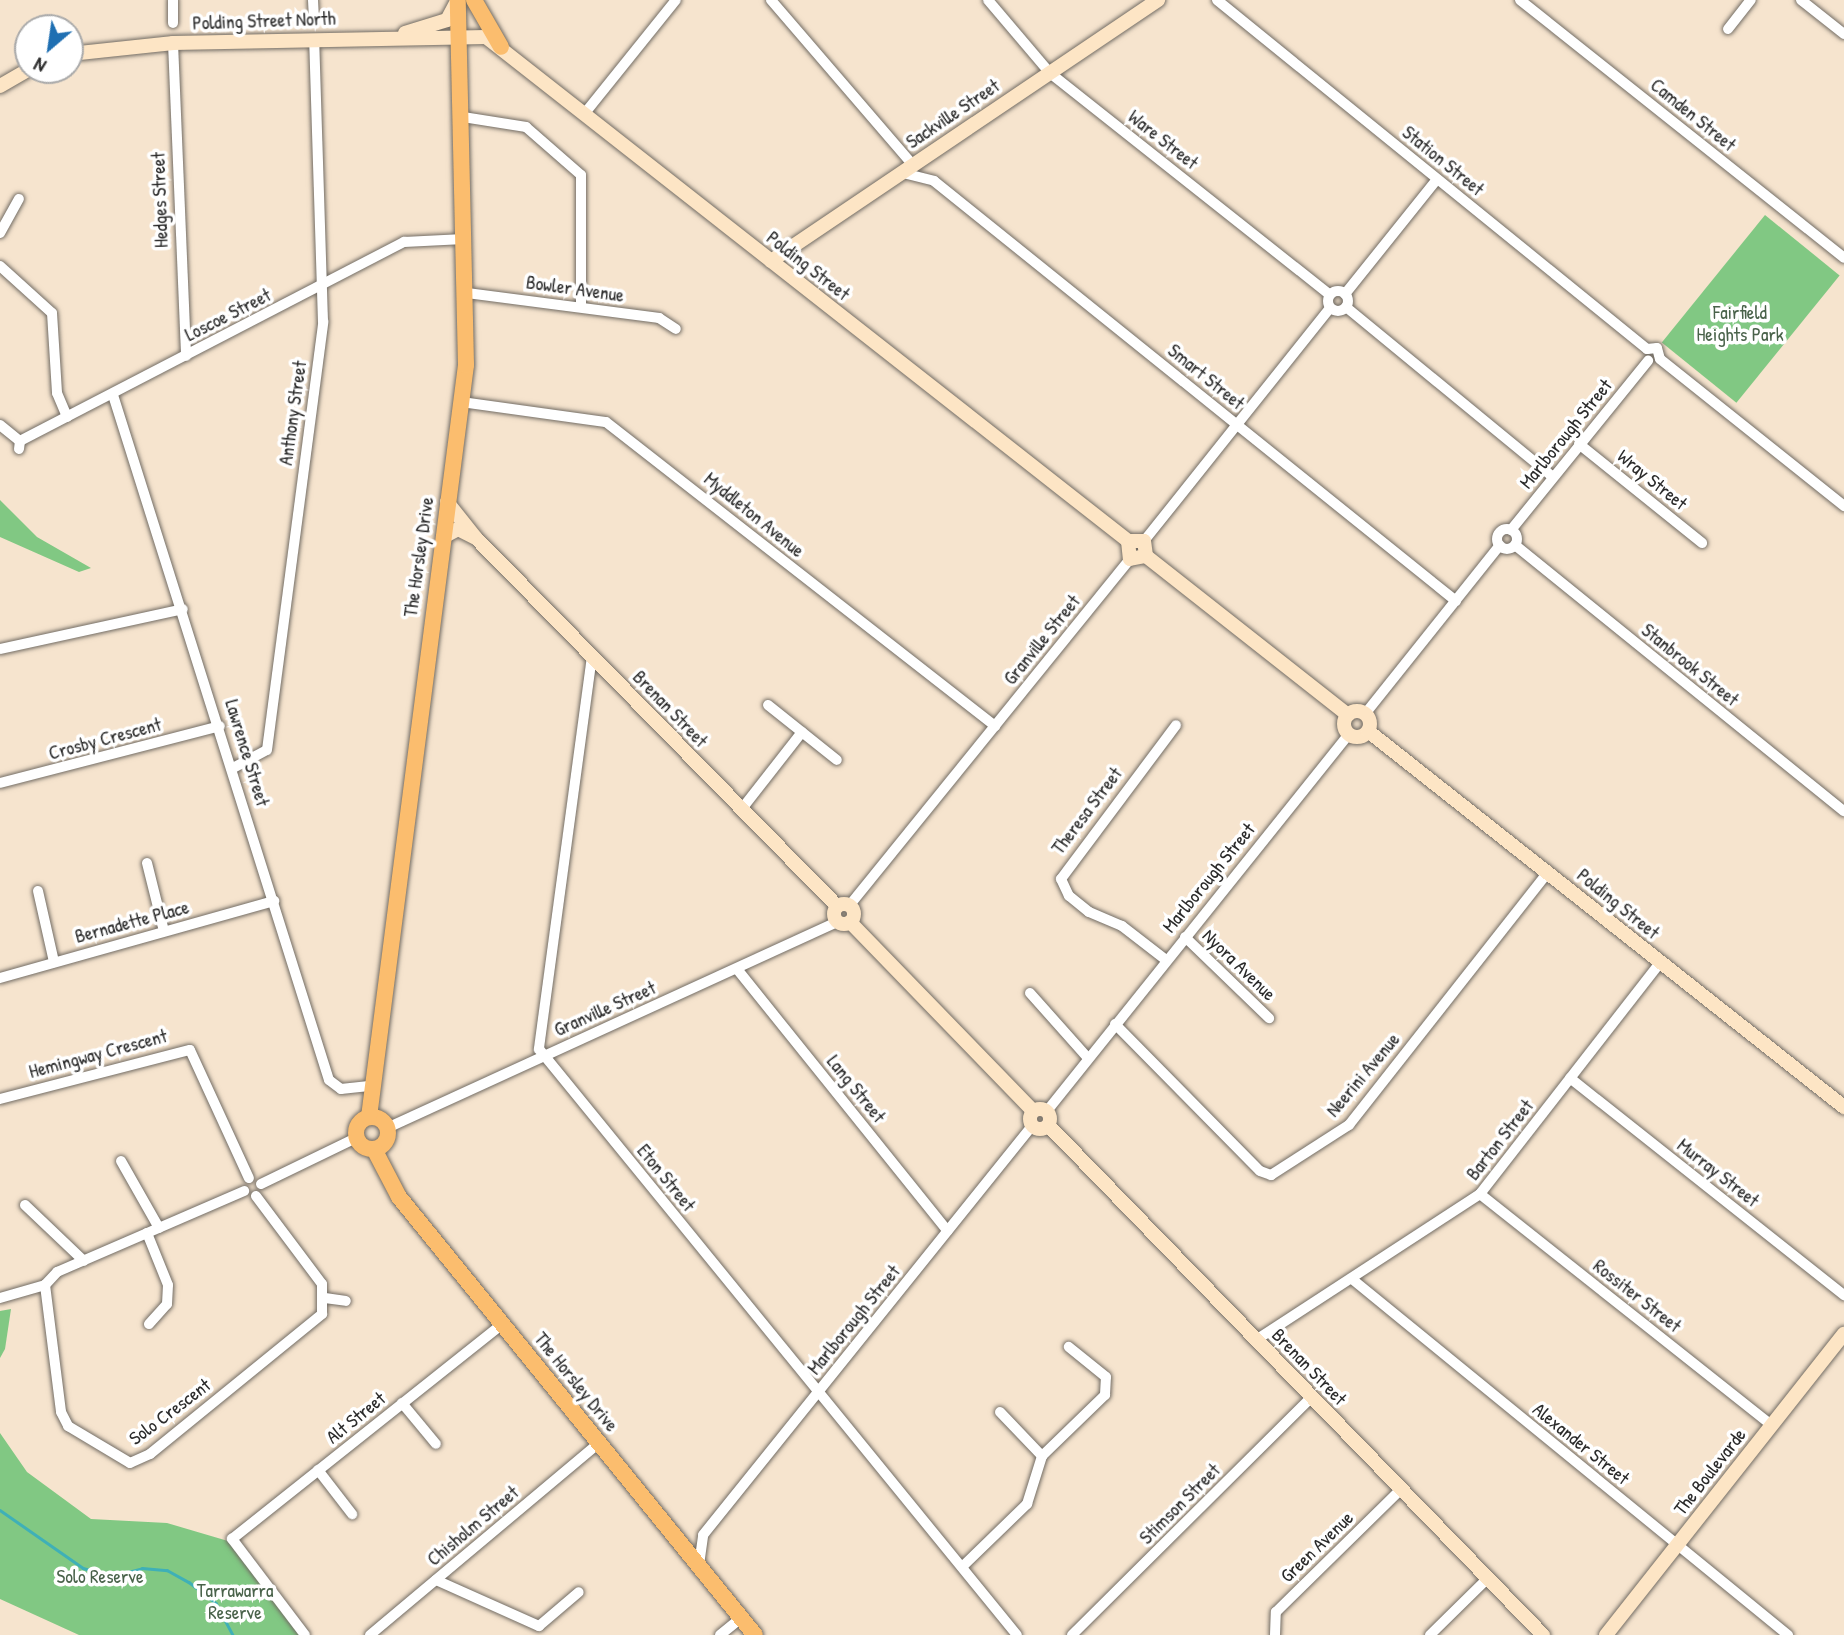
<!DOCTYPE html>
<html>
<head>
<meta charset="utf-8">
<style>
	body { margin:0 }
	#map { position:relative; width:1844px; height:1635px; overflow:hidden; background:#f6e4ce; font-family:"Patrick Hand",sans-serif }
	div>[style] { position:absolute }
	.green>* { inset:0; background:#81c883; transform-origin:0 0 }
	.stream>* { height:2.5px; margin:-1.25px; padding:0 1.25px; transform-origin:1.25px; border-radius:1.25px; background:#3fb0b7 }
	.roads { filter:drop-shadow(0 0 2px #726c64) drop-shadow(0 0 2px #726c64) }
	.street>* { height:10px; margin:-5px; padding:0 5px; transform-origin:5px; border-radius:5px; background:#fff }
	.street>.ring { margin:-5px; padding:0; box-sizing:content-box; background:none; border:10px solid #fff; border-radius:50% }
	.secondary>* { height:14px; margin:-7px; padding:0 7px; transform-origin:7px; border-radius:7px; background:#fde5c5 }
	.secondary>.ring { margin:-7px; padding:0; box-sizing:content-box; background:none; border:14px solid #fde5c5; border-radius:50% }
	.primary>* { height:16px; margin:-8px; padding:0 8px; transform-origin:8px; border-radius:8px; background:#fbbd6e }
	.primary>.ring { margin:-8px; padding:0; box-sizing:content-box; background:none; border:16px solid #fbbd6e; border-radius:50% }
	span { translate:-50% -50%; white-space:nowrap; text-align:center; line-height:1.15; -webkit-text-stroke:7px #fff; paint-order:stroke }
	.street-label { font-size:19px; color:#2b2b2b }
	.park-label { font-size:19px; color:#49624a }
	.north { position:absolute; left:14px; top:14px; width:70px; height:70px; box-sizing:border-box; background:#fff; border:2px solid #aaa; border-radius:50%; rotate:209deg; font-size:19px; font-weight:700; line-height:28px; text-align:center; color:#2b2b2b }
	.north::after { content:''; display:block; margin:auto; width:24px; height:32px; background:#1f6fb2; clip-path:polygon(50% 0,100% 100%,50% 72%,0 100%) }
</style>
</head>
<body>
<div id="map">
	<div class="green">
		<div style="left:1765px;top:215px;width:96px;height:164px;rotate:39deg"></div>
		<div style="clip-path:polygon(0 500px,37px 537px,91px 568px,79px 572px,0 537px)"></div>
		<div style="clip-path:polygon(11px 1309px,5px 1349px,0 1358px,0 1311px)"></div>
		<div style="clip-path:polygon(0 1433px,27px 1472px,91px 1519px,167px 1523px,228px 1541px,301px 1635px,79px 1635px,0 1599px)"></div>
	</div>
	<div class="stream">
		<div style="left:0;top:1510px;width:101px;rotate:34.9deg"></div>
		<div style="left:83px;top:1568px;width:31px;rotate:15deg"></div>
		<div style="left:113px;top:1576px;width:30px;rotate:-15deg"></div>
		<div style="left:142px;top:1568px;width:25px;rotate:5deg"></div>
		<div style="left:167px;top:1570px;width:25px;rotate:29deg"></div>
		<div style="left:189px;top:1582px;width:34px;rotate:38deg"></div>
		<div style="left:216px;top:1603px;width:36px;rotate:62deg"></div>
	</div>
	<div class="roads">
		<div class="street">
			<div style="left:173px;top:0;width:23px;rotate:90deg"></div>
			<div style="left:313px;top:0;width:19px;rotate:87deg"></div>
			<div style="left:771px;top:0;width:216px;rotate:49.3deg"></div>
			<div style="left:988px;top:0;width:96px;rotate:49.7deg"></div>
			<div style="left:1050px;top:73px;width:357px;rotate:38.4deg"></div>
			<div style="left:1217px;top:0;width:554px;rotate:39.06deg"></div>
			<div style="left:1520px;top:0;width:414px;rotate:38.5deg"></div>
			<div style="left:1801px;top:0;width:55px;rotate:38.3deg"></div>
			<div style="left:1728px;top:29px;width:37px;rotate:-52deg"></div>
			<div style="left:173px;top:43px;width:313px;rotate:87.6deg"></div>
			<div style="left:585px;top:113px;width:145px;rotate:-51.2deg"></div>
			<div style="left:463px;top:117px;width:64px;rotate:9deg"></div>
			<div style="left:526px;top:127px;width:73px;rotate:41.1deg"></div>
			<div style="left:581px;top:175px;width:131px;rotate:90deg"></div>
			<div style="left:903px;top:173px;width:32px;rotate:14deg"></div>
			<div style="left:934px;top:181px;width:670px;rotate:38.82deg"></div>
			<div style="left:0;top:233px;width:39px;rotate:-61deg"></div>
			<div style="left:0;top:266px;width:70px;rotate:42.1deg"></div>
			<div style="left:52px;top:313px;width:80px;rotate:86.4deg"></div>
			<div style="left:57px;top:393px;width:26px;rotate:67deg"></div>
			<div class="ring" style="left:1328px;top:291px;width:10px;height:10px"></div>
			<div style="left:467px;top:293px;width:194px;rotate:7.4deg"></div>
			<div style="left:659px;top:318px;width:20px;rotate:33deg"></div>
			<div style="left:1345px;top:294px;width:147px;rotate:-51.3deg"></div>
			<div style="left:1346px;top:307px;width:268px;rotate:39.4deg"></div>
			<div style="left:1647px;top:349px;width:10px;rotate:-6deg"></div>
			<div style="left:1657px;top:348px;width:11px;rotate:75deg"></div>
			<div style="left:1660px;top:359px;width:236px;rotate:38.6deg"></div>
			<div style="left:113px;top:395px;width:718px;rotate:72.5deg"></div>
			<div style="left:329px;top:1080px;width:15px;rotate:37deg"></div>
			<div style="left:341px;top:1089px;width:28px;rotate:-6deg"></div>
			<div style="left:461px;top:402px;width:146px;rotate:7.9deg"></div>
			<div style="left:606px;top:422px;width:494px;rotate:38deg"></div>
			<div style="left:0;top:425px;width:26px;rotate:39deg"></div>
			<div style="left:1579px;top:444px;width:158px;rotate:38.8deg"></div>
			<div style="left:19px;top:449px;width:8px;rotate:-83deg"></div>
			<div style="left:20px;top:441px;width:433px;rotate:-27.4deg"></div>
			<div style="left:404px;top:242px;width:60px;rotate:-2.9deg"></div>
			<div class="ring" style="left:1497px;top:529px;width:10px;height:10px"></div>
			<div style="left:1511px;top:530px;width:218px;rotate:-51deg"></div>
			<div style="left:1144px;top:541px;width:298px;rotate:-51.4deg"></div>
			<div style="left:1515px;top:545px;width:423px;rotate:39deg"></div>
			<div style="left:0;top:649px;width:187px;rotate:-12.3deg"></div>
			<div style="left:592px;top:656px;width:397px;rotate:97.7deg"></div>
			<div style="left:539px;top:1049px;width:756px;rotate:50.8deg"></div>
			<div style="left:768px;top:705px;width:88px;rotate:38.6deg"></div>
			<div style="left:1365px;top:714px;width:216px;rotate:-51.4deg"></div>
			<div style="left:233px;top:768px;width:38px;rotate:-28deg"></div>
			<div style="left:267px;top:750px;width:432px;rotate:-82.5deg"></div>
			<div style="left:323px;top:322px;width:283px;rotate:-91.8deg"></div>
			<div style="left:0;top:783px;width:227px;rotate:-14.5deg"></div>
			<div style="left:741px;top:810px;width:99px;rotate:-52deg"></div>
			<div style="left:147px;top:863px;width:70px;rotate:76deg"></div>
			<div style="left:38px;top:891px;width:73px;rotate:77.3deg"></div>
			<div style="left:849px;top:906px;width:447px;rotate:-51deg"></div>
			<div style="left:1185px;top:937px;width:117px;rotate:44deg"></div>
			<div style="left:1166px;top:960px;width:56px;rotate:-142.3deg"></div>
			<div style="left:1122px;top:926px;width:36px;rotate:-157deg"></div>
			<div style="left:1089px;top:912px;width:26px;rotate:-141deg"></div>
			<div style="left:1069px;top:896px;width:19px;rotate:-115deg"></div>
			<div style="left:1061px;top:879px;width:192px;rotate:-53.2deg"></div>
			<div style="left:737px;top:969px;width:336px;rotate:51.2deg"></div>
			<div style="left:0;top:978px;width:285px;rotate:-15.7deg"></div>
			<div style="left:1030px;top:993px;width:87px;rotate:48.3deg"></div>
			<div style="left:1115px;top:1024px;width:206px;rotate:45.4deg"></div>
			<div style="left:1260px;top:1171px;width:12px;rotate:20deg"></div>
			<div style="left:1271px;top:1175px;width:93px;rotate:-32.7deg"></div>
			<div style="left:1349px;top:1125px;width:320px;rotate:-51.8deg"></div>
			<div style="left:1570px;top:1078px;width:350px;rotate:38.4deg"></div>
			<div style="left:0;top:1099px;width:196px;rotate:-14.5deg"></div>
			<div style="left:190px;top:1050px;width:141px;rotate:65.3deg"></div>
			<div style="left:1047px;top:1111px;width:483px;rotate:-51.3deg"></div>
			<div style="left:387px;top:1128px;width:495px;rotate:-24.6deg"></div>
			<div style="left:121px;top:1161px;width:77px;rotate:60.4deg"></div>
			<div style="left:261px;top:1184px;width:106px;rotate:-25.8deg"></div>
			<div style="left:1480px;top:1194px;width:372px;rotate:38.4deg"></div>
			<div style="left:25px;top:1205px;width:81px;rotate:43.5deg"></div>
			<div style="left:147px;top:1233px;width:56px;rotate:68deg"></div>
			<div style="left:168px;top:1285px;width:19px;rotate:93deg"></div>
			<div style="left:167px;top:1304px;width:27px;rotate:132deg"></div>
			<div style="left:1352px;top:1279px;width:563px;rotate:39.23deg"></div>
			<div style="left:45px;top:1285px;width:128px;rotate:82.8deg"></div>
			<div style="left:61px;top:1412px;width:16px;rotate:63deg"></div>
			<div style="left:68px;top:1426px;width:72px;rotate:30.8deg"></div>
			<div style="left:130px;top:1463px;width:22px;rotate:-24deg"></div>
			<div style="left:150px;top:1454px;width:222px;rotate:-39.1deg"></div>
			<div style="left:322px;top:1314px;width:30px;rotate:-90deg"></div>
			<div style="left:322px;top:1284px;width:110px;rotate:-126.9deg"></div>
			<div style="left:0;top:1298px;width:47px;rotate:-16.1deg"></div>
			<div style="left:45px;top:1285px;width:18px;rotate:-47deg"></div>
			<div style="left:57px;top:1272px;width:204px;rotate:-23.4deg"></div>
			<div style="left:325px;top:1298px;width:21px;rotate:8deg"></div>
			<div style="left:1256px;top:1340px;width:267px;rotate:-33.1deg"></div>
			<div style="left:1480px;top:1194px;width:293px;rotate:-52.1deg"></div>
			<div style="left:402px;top:1403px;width:53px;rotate:50.3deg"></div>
			<div style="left:1000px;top:1412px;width:61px;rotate:46.3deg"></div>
			<div style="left:318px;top:1470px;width:56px;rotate:52.3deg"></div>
			<div style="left:699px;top:1565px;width:30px;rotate:-82deg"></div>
			<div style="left:703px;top:1535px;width:525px;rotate:-51.19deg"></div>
			<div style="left:962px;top:1567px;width:91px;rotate:-44.1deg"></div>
			<div style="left:1027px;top:1504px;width:50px;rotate:-72.6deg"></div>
			<div style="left:1042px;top:1456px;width:88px;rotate:-44.1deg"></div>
			<div style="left:1105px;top:1395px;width:18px;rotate:-87deg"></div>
			<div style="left:1106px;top:1377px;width:48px;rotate:-141deg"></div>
			<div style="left:436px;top:1580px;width:113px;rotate:24.1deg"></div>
			<div style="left:539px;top:1626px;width:52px;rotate:-40.4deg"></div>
			<div style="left:305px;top:1635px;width:121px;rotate:-127.2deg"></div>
			<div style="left:232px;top:1539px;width:345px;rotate:-38.5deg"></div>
			<div style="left:370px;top:1635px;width:299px;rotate:-40deg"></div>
			<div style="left:720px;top:1635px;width:27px;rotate:-39deg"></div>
			<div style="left:1072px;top:1635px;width:338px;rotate:-44.8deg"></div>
			<div style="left:1275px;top:1635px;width:23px;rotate:-88deg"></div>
			<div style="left:1276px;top:1612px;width:175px;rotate:-44.5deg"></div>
			<div style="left:1430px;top:1635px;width:81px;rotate:-44.5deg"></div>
		</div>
		<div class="secondary">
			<div style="left:405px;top:33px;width:44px;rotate:-17.2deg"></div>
			<div style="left:447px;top:20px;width:21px;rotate:-62deg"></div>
			<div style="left:70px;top:54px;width:104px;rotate:-6.1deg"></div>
			<div style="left:173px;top:43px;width:313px;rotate:-1.1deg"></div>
			<div style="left:486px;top:37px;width:816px;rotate:38.13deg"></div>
			<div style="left:0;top:86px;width:32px;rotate:-30deg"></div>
			<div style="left:771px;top:261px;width:467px;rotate:-34deg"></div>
			<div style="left:447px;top:502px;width:45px;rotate:51.3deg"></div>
			<div style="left:443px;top:537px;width:17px;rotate:-28deg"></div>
			<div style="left:458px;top:529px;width:20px;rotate:27deg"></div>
			<div style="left:476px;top:538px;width:516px;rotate:45.55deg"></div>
			<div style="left:1128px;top:541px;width:18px;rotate:84deg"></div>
			<div style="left:1130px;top:559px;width:16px;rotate:-11deg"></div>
			<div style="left:1128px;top:541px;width:16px"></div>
			<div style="left:1144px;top:541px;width:15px;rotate:82deg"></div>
			<div style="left:1146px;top:556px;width:257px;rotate:38.2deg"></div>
			<div class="ring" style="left:1344px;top:711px;width:12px;height:12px"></div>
			<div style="left:1368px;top:731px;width:607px;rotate:38.31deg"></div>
			<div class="ring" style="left:834px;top:904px;width:6px;height:6px"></div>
			<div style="left:850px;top:922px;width:263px;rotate:45.9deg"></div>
			<div class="ring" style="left:1030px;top:1109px;width:6px;height:6px"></div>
			<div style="left:1048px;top:1125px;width:711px;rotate:45.86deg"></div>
			<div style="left:1606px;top:1635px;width:384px;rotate:-51.7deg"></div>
		</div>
		<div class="primary">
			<div style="left:474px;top:0;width:54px;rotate:60.1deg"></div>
			<div class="ring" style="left:356px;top:1117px;width:16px;height:16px"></div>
			<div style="left:369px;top:1117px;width:758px;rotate:-82.65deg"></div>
			<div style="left:466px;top:365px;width:365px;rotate:-91.3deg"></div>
			<div style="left:374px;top:1149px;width:54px;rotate:62.5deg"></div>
			<div style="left:399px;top:1197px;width:564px;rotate:50.9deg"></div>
		</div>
	</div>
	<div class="street-label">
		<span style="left:264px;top:21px;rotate:-2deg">Polding Street North</span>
		<span style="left:953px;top:114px;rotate:-34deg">Sackville Street</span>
		<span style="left:1693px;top:115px;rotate:39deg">Camden Street</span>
		<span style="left:1163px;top:140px;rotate:38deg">Ware Street</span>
		<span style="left:1443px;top:161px;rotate:39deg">Station Street</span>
		<span style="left:160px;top:200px;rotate:-92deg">Hedges Street</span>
		<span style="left:808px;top:266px;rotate:38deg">Polding Street</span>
		<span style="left:575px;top:289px;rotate:8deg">Bowler Avenue</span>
		<span style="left:228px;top:315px;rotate:-27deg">Loscoe Street</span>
		<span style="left:1206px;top:377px;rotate:39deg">Smart Street</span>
		<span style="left:293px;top:413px;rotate:-82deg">Anthony Street</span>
		<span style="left:1566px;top:434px;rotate:-51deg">Marlborough Street</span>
		<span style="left:1652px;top:480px;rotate:39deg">Wray Street</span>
		<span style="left:754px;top:515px;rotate:39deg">Myddleton Avenue</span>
		<span style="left:419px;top:557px;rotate:-82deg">The Horsley Drive</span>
		<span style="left:1042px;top:640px;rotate:-51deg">Granville Street</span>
		<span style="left:1690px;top:665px;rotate:39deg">Stanbrook Street</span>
		<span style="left:670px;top:709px;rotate:46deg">Brenan Street</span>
		<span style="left:105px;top:739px;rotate:-15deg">Crosby Crescent</span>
		<span style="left:247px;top:753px;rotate:73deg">Lawrence Street</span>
		<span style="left:1087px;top:811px;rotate:-53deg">Theresa Street</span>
		<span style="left:1209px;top:878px;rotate:-51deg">Marlborough Street</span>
		<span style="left:1618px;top:904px;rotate:39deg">Polding Street</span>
		<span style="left:132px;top:922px;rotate:-15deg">Bernadette Place</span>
		<span style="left:1239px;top:965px;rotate:44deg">Nyora Avenue</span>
		<span style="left:605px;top:1009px;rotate:-24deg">Granville Street</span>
		<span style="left:98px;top:1054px;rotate:-15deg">Hemingway Crescent</span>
		<span style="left:1363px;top:1075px;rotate:-50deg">Neerini Avenue</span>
		<span style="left:856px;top:1089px;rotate:51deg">Lang Street</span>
		<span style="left:1500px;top:1140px;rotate:-52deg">Barton Street</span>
		<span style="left:1718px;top:1173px;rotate:38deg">Murray Street</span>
		<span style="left:666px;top:1178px;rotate:51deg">Eton Street</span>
		<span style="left:1637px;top:1296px;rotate:38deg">Rossiter Street</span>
		<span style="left:854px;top:1320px;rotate:-51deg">Marlborough Street</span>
		<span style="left:1309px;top:1367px;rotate:46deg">Brenan Street</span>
		<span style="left:576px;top:1382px;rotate:51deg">The Horsley Drive</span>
		<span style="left:170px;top:1412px;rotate:-37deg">Solo Crescent</span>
		<span style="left:356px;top:1418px;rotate:-39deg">Alt Street</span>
		<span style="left:1581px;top:1444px;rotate:39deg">Alexander Street</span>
		<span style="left:1710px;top:1472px;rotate:-52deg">The Boulevarde</span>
		<span style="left:1180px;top:1504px;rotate:-45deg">Stimson Street</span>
		<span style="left:473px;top:1526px;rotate:-40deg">Chisholm Street</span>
		<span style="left:1317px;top:1547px;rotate:-44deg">Green Avenue</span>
	</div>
	<div class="park-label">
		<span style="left:1740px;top:324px">Fairfield<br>Heights Park</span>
		<span style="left:100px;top:1577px">Solo Reserve</span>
		<span style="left:235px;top:1602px">Tarrawarra<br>Reserve</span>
	</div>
	<div class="north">N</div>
</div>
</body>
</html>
